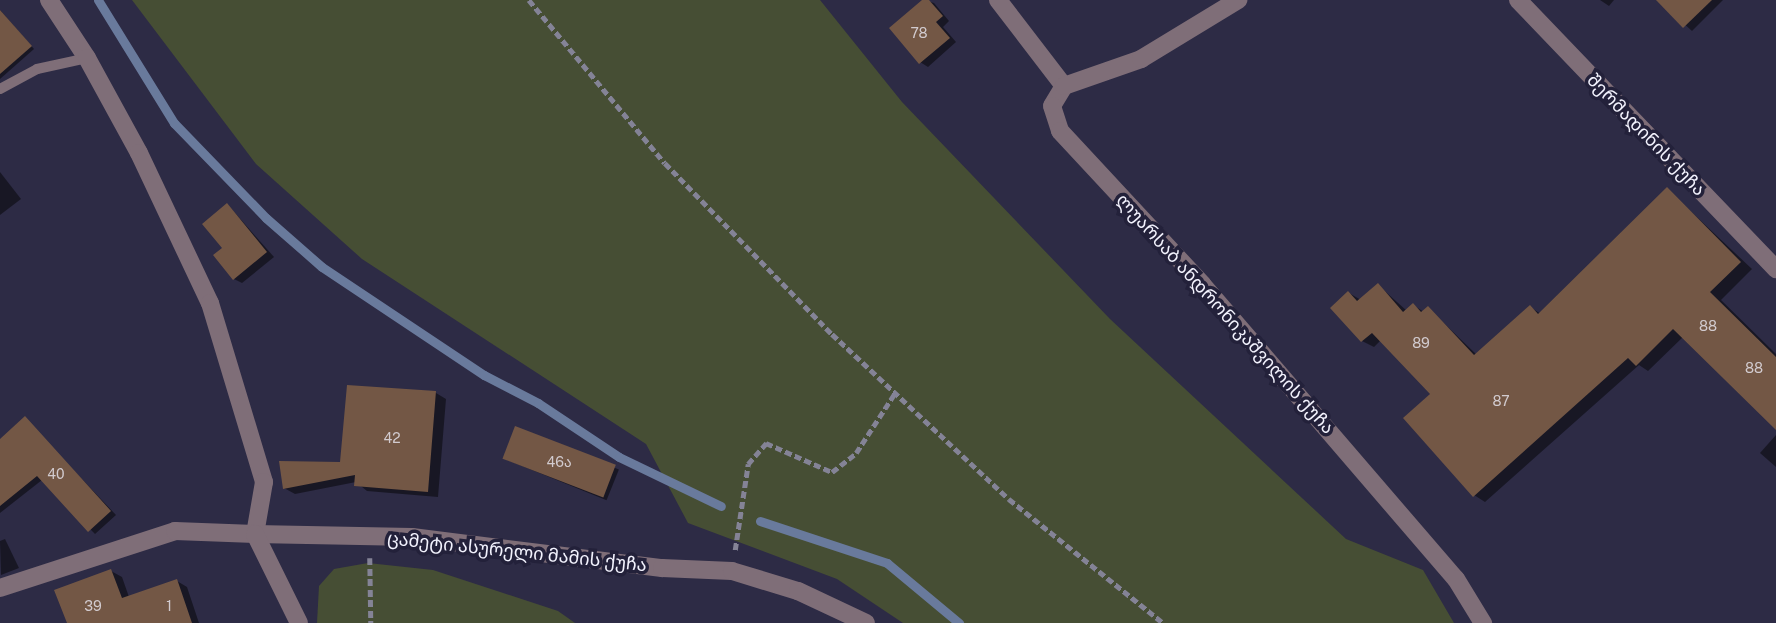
<!DOCTYPE html>
<html>
<head>
<meta charset="utf-8">
<style>
	body { margin:0 }
	#map { position:relative; width:1776px; height:623px; overflow:hidden; background:#2d2b45; font-family:"Public Sans","Noto Sans Georgian",sans-serif }
	div>[style] { position:absolute }
	.green>* { inset:0; background:#464e34 }
	.shadow>* { inset:0; background:#0007; transform-origin:0 0 }
	.stream>* { height:9px; margin:-4.5px; padding:0 4.5px; transform-origin:4.5px; border-radius:4.5px; background:#697a9c }
	.building>* { inset:0; background:#735745; transform-origin:0 0 }
	.path>* { height:4.5px; margin-top:-2.25px; transform-origin:0; background:repeating-linear-gradient(90deg,#848396 0 7px,transparent 0 10.5px) }
	.service>* { height:10px; margin:-5px; padding:0 5px; transform-origin:5px; border-radius:5px; background:#7f6e78 }
	.minor>* { height:18px; margin:-9px; padding:0 9px; transform-origin:9px; border-radius:9px; background:#7f6e78 }
	.tertiary>* { height:18px; margin:-9px; padding:0 9px; transform-origin:9px; border-radius:9px; background:#7f6e78 }
	span { translate:-50% -50%; white-space:nowrap; text-align:center; line-height:1.15; -webkit-text-stroke:7px #23213a; paint-order:stroke }
	.number-label { font-size:14px; color:#d2cbcf }
	.number-label span { -webkit-text-stroke-width:0 }
	.street-label { font-size:18px; color:#f2f2fd }
</style>
</head>
<body>
<div id="map">
	<div class="green">
		<div style="clip-path:polygon(132px 0,820px 0,902px 102px,1110px 319px,1346px 539px,1423px 570px,1454px 623px,903px 623px,837px 579px,688px 523px,646px 444px,362px 259px,256px 164px)"></div>
		<div style="clip-path:polygon(368px 563px,433px 570px,558px 611px,575px 623px,317px 623px,319px 586px,334px 569px)"></div>
	</div>
	<div class="shadow">
		<div style="clip-path:polygon(924px 0,934px 3px,949px 21px,943px 27px,956px 42px,928px 67px,920px 62px)"></div>
		<div style="clip-path:polygon(1600px 0,1614px 0,1609px 6px)"></div>
		<div style="clip-path:polygon(1658px 0,1723px 0,1692px 31px)"></div>
		<div style="clip-path:polygon(0 10px,34px 49px,0 79px)"></div>
		<div style="clip-path:polygon(0 172px,21px 199px,0 215px)"></div>
		<div style="clip-path:polygon(1667px 189px,1752px 269px,1721px 300px,1776px 354px,1776px 427px,1684px 336px,1648px 371px,1639px 365px,1485px 502px,1474px 495px,1432px 394px,1381px 340px,1374px 347px,1362px 341px,1349px 293px,1361px 300px,1378px 285px,1407px 311px,1413px 305px,1424px 312px,1428px 308px,1477px 355px,1530px 307px,1541px 314px)"></div>
		<div style="clip-path:polygon(228px 205px,274px 257px,242px 283px,234px 279px,225px 248px)"></div>
		<div style="clip-path:polygon(348px 386px,436px 393px,446px 399px,438px 497px,367px 491px,356px 482px,295px 494px,284px 488px,342px 464px)"></div>
		<div style="clip-path:polygon(25px 419px,116px 515px,95px 534px,42px 480px,0 513px,0 442px)"></div>
		<div style="left:516px;top:428px;width:111px;height:33px;rotate:22deg"></div>
		<div style="clip-path:polygon(1776px 435px,1776px 467px,1760px 453px)"></div>
		<div style="clip-path:polygon(5px 539px,19px 568px,1px 575px,0 541px)"></div>
		<div style="clip-path:polygon(111px 571px,122px 577px,129px 597px,177px 581px,187px 587px,199px 623px,69px 623px)"></div>
	</div>
	<div class="stream">
		<div style="left:98px;top:0;width:145px;rotate:58.3deg"></div>
		<div style="left:174px;top:123px;width:132px;rotate:45.9deg"></div>
		<div style="left:266px;top:218px;width:74px;rotate:41.2deg"></div>
		<div style="left:322px;top:267px;width:195px;rotate:33.7deg"></div>
		<div style="left:484px;top:375px;width:61px;rotate:27.4deg"></div>
		<div style="left:538px;top:403px;width:97px;rotate:33.7deg"></div>
		<div style="left:619px;top:457px;width:113px;rotate:25.7deg"></div>
		<div style="left:760px;top:521px;width:134px;rotate:18.3deg"></div>
		<div style="left:887px;top:563px;width:94px;rotate:39.8deg"></div>
	</div>
	<div class="building">
		<div style="clip-path:polygon(922px 0,929px 0,943px 16px,936px 22px,950px 38px,919px 64px,889px 28px)"></div>
		<div style="clip-path:polygon(1656px 0,1712px 0,1683px 28px)"></div>
		<div style="clip-path:polygon(0 10px,32px 46px,0 74px)"></div>
		<div style="clip-path:polygon(1667px 187px,1741px 262px,1710px 292px,1776px 357px,1776px 430px,1673px 329px,1636px 366px,1628px 358px,1473px 497px,1403px 418px,1430px 394px,1372px 333px,1361px 342px,1330px 308px,1348px 291px,1357px 301px,1378px 283px,1403px 312px,1413px 303px,1421px 312px,1428px 306px,1474px 355px,1530px 305px,1538px 314px)"></div>
		<div style="clip-path:polygon(227px 203px,267px 252px,233px 280px,213px 255px,222px 248px,202px 224px)"></div>
		<div style="clip-path:polygon(347px 385px,436px 391px,428px 492px,354px 486px,355px 475px,283px 489px,279px 461px,340px 462px)"></div>
		<div style="clip-path:polygon(25px 416px,111px 511px,88px 532px,37px 476px,0 506px,0 439px)"></div>
		<div style="left:515px;top:426px;width:108px;height:35px;rotate:21deg"></div>
		<div style="clip-path:polygon(111px 569px,122px 598px,177px 579px,192px 623px,67px 623px,54px 590px)"></div>
	</div>
	<div class="path">
		<div style="left:529px;top:0;width:212px;rotate:50.2deg"></div>
		<div style="left:665px;top:163px;width:239px;rotate:45.7deg"></div>
		<div style="left:832px;top:334px;width:242px;rotate:43deg"></div>
		<div style="left:1009px;top:499px;width:198px;rotate:38.8deg"></div>
		<div style="left:735px;top:550px;width:87px;rotate:-81.4deg"></div>
		<div style="left:748px;top:464px;width:28px;rotate:-49deg"></div>
		<div style="left:766px;top:443px;width:72px;rotate:23.7deg"></div>
		<div style="left:832px;top:472px;width:31px;rotate:-38deg"></div>
		<div style="left:856px;top:453px;width:72px;rotate:-57deg"></div>
		<div style="left:370px;top:558px;width:65px;rotate:89.1deg"></div>
	</div>
	<div class="service">
		<div style="left:0;top:89px;width:42px;rotate:-28.4deg"></div>
		<div style="left:37px;top:69px;width:51px;rotate:-12.4deg"></div>
	</div>
	<div class="minor">
		<div style="left:49px;top:0;width:69px;rotate:56.8deg"></div>
		<div style="left:87px;top:58px;width:108px;rotate:61.3deg"></div>
		<div style="left:139px;top:153px;width:166px;rotate:64.7deg"></div>
		<div style="left:210px;top:303px;width:187px;rotate:73.2deg"></div>
		<div style="left:264px;top:482px;width:53px;rotate:99.8deg"></div>
		<div style="left:255px;top:534px;width:157px;rotate:1.1deg"></div>
		<div style="left:412px;top:537px;width:252px;rotate:7.1deg"></div>
		<div style="left:662px;top:568px;width:70px;rotate:2.5deg"></div>
		<div style="left:732px;top:571px;width:69px;rotate:16.9deg"></div>
		<div style="left:798px;top:591px;width:75px;rotate:25.2deg"></div>
		<div style="left:998px;top:0;width:108px;rotate:52.5deg"></div>
		<div style="left:1064px;top:86px;width:23px;rotate:121deg"></div>
		<div style="left:1052px;top:106px;width:26px;rotate:72deg"></div>
		<div style="left:1060px;top:131px;width:209px;rotate:47.1deg"></div>
		<div style="left:1202px;top:284px;width:389px;rotate:49.3deg"></div>
		<div style="left:1456px;top:579px;width:52px;rotate:58.5deg"></div>
		<div style="left:1518px;top:0;width:373px;rotate:46.2deg"></div>
		<div style="left:1064px;top:86px;width:82px;rotate:-19.3deg"></div>
		<div style="left:1141px;top:59px;width:114px;rotate:-31.3deg"></div>
	</div>
	<div class="tertiary">
		<div style="left:0;top:588px;width:184px;rotate:-18deg"></div>
		<div style="left:175px;top:531px;width:80px;rotate:2.1deg"></div>
		<div style="left:255px;top:534px;width:99px;rotate:63.7deg"></div>
	</div>
	<div class="number-label">
		<span style="left:919px;top:33px">78</span>
		<span style="left:1708px;top:326px">88</span>
		<span style="left:1421px;top:343px">89</span>
		<span style="left:1754px;top:368px">88</span>
		<span style="left:1501px;top:401px">87</span>
		<span style="left:392px;top:438px">42</span>
		<span style="left:559px;top:462px">46ა</span>
		<span style="left:56px;top:474px">40</span>
		<span style="left:93px;top:606px">39</span>
		<span style="left:169px;top:606px">1</span>
	</div>
	<div class="street-label">
		<span style="left:1646px;top:135px;rotate:46deg">შერმადინის ქუჩა</span>
		<span style="left:1225px;top:314px;rotate:48deg">ლუარსაბ ანდრონიკაშვილის ქუჩა</span>
		<span style="left:517px;top:552px;rotate:6deg">ცამეტი ასურელი მამის ქუჩა</span>
	</div>
</div>
</body>
</html>
